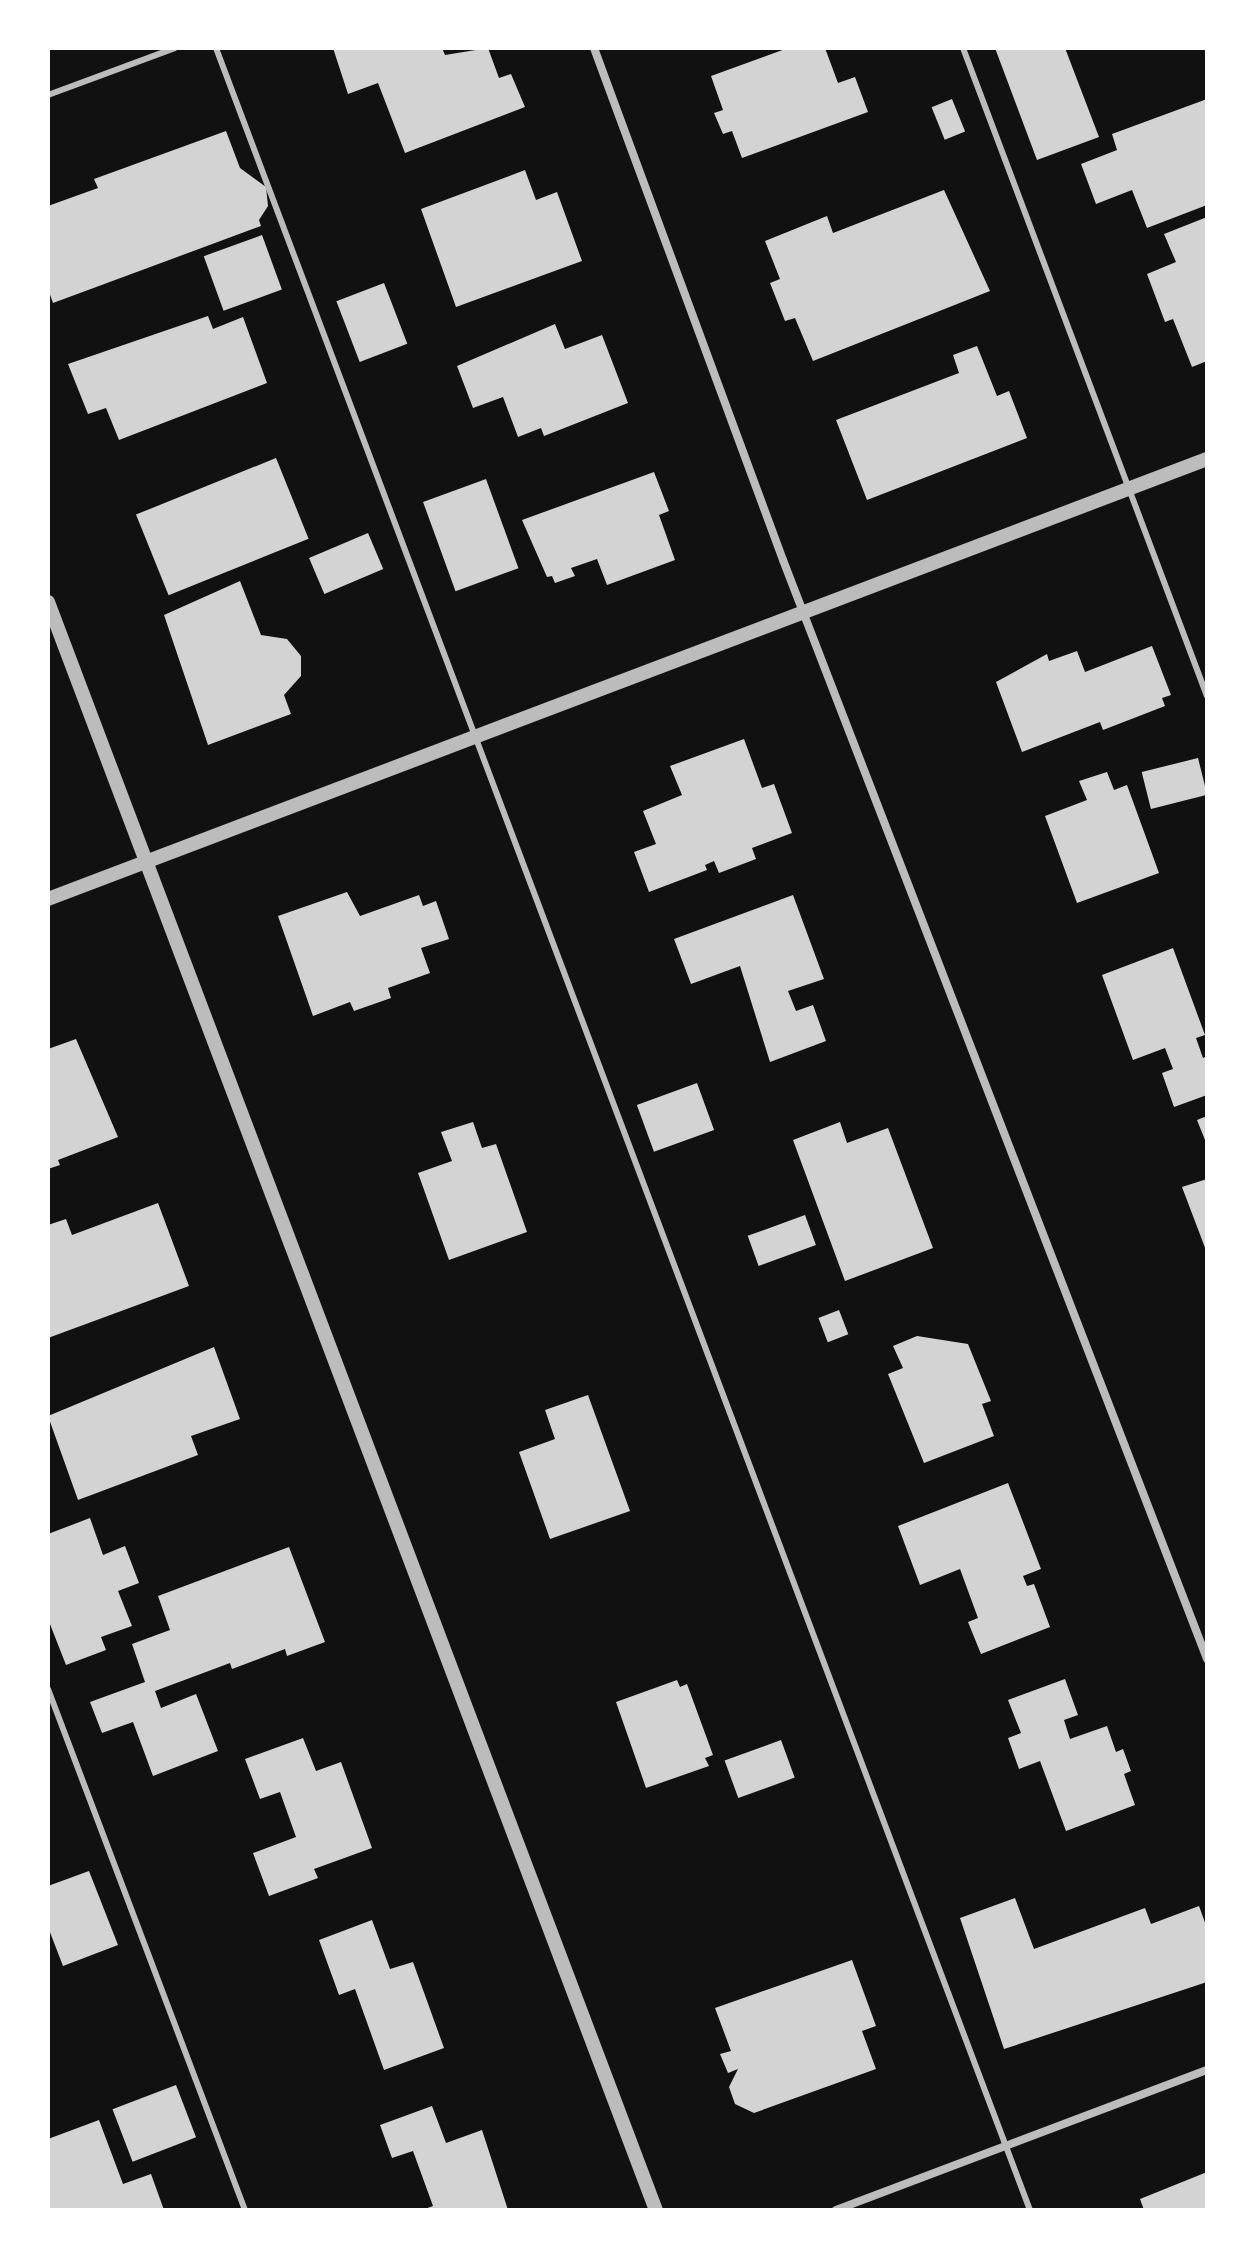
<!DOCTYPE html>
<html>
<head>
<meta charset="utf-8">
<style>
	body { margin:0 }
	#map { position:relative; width:1255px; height:2258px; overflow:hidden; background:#111; font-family:Quicksand,sans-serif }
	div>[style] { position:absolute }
	.building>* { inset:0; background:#d3d3d3; transform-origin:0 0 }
	.service>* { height:6px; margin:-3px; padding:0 3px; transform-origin:3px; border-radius:3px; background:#bcbcbc }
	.minor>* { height:8px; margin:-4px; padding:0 4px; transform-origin:4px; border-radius:4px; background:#bcbcbc }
	.tertiary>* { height:14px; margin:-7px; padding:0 7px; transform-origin:7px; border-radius:7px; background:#bcbcbc }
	span { translate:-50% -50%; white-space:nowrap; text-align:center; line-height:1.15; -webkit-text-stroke:6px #fff; paint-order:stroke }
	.frame { position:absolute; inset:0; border:50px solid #fff; pointer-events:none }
</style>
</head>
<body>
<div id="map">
	<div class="building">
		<div style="clip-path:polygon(333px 48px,442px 48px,445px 55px,488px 48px,499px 78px,511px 74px,525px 107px,405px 153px,378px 83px,348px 94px)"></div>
		<div style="clip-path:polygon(788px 48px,825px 48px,838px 83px,855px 77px,868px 112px,742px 158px,732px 131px,723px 134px,714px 113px,723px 110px,711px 76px)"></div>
		<div style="clip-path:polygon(995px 48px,1065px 48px,1099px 137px,1037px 160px)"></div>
		<div style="left:952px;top:99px;width:35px;height:22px;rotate:68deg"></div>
		<div style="clip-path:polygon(1207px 99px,1207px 205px,1147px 228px,1132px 190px,1096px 204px,1081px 164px,1117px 150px,1112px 134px)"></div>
		<div style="clip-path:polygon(226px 131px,240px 168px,266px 187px,268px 206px,259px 220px,261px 226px,53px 303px,48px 289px,48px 206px,98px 188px,94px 179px)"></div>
		<div style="clip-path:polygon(525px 170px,536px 200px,557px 192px,582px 261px,456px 307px,421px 209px)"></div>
		<div style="clip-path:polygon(944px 190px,990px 291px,813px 361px,795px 318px,785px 321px,770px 283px,780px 279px,765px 241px,827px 216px,833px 233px)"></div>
		<div style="clip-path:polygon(1207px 217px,1207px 361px,1192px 367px,1173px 319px,1165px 322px,1147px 274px,1176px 262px,1164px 234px)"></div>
		<div style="left:262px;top:235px;width:58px;height:62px;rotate:70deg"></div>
		<div style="left:384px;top:283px;width:65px;height:51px;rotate:69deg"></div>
		<div style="clip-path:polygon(208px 316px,213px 329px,243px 317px,267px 383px,119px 440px,106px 408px,88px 414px,68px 364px)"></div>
		<div style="clip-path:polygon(555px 324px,565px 349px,602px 335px,628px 403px,544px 436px,541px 428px,518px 437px,503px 397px,473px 408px,457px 366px)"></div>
		<div style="clip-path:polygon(977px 346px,997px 396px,1009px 391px,1027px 438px,867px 500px,836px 420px,959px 373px,953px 355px)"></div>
		<div style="left:276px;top:458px;width:87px;height:151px;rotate:68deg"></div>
		<div style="clip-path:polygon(654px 472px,669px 511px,659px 515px,675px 560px,607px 585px,597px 559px,571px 568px,575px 576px,555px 583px,552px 576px,547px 577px,522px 520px)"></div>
		<div style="left:486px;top:479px;width:95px;height:67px;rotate:70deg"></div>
		<div style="left:368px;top:533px;width:39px;height:64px;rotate:67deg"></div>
		<div style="clip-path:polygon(240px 581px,261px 635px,287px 639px,301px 656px,301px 676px,284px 695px,291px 714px,208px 745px,164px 615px)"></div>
		<div style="clip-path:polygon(1152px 646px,1171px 695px,1162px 698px,1165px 706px,1103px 730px,1100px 722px,1022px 752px,996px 682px,1047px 654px,1049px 661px,1077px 651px,1085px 672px)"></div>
		<div style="clip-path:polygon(744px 739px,762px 788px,774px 784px,792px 833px,752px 848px,756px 859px,719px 873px,714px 861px,705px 865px,707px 870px,649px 892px,634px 852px,656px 844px,643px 811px,682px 795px,670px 766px)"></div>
		<div style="left:1198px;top:758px;width:38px;height:58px;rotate:76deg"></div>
		<div style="clip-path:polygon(1107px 772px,1114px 790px,1127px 785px,1159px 873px,1077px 903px,1045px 816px,1087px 800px,1079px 781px)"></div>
		<div style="clip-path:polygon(347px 892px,360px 916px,419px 895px,423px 906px,436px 901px,449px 939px,421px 948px,430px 973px,388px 988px,391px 998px,354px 1011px,350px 1002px,313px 1016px,278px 916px)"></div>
		<div style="clip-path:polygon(793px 895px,824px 979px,788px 991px,796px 1011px,813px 1005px,826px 1041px,770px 1062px,740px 966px,691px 984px,674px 939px)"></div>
		<div style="clip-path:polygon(1173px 948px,1205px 1035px,1196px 1038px,1203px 1058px,1207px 1056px,1207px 1095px,1174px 1107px,1162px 1073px,1173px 1069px,1165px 1048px,1133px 1060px,1102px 975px)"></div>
		<div style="clip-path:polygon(76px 1039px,118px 1137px,58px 1160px,60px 1165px,48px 1169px,48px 1049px)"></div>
		<div style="left:697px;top:1083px;width:50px;height:64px;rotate:70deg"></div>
		<div style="clip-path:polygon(1207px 1116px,1207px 1145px,1197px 1120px)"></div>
		<div style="clip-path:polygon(473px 1122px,482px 1148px,496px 1144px,527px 1232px,449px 1260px,418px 1173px,452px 1161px,441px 1132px)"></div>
		<div style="clip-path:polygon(840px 1122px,847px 1143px,888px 1128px,933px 1248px,845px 1281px,793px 1140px)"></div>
		<div style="clip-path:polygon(1207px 1179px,1207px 1253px,1182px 1187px)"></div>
		<div style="clip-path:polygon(158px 1203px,189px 1286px,48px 1338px,48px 1225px,66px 1219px,72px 1235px)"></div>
		<div style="left:805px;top:1215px;width:32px;height:61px;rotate:70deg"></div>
		<div style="left:839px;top:1310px;width:26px;height:22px;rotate:69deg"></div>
		<div style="clip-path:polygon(917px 1336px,968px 1344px,991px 1401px,982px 1404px,994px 1436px,924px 1463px,888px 1374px,903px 1368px,893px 1346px)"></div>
		<div style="clip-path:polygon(214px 1347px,240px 1419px,191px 1436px,198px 1455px,78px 1500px,48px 1416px)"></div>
		<div style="clip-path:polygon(588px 1395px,630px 1511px,550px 1539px,519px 1452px,555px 1439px,545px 1410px)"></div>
		<div style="clip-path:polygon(1008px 1483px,1041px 1569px,1023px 1576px,1027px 1586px,1034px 1584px,1050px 1627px,981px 1654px,968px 1622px,978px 1618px,960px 1569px,920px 1585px,898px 1526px)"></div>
		<div style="clip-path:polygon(90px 1518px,103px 1555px,125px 1546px,139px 1583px,118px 1591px,132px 1626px,101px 1637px,106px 1650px,66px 1665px,48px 1619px,48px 1534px)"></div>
		<div style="clip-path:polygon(289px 1547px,325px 1642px,287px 1656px,285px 1649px,232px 1669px,230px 1663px,155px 1691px,161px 1708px,196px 1694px,218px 1751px,153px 1776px,133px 1722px,102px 1733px,90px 1702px,145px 1682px,132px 1644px,170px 1630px,158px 1596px)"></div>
		<div style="clip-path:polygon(1065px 1679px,1078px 1715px,1064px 1720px,1070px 1739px,1107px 1726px,1116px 1752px,1123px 1749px,1131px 1771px,1124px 1774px,1135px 1805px,1066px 1831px,1040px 1761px,1019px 1769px,1008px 1738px,1021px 1733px,1008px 1700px)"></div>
		<div style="clip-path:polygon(677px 1680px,680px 1687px,687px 1684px,713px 1755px,705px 1758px,709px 1766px,646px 1788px,616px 1702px)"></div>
		<div style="clip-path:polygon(303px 1738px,316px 1771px,341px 1762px,372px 1848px,314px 1869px,318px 1878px,269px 1896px,253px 1853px,296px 1837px,280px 1792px,260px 1799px,245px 1759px)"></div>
		<div style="left:781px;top:1740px;width:40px;height:60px;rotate:70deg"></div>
		<div style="clip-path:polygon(89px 1871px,118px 1945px,63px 1966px,48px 1927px,48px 1886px)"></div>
		<div style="clip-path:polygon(1015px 1898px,1034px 1949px,1145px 1908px,1151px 1924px,1199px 1906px,1207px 1928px,1207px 1982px,1004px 2049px,960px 1918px)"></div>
		<div style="clip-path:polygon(372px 1920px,390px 1969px,413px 1962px,444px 2048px,384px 2070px,355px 1989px,339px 1995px,319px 1940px)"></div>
		<div style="clip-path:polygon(852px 1960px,876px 2026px,862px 2031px,876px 2069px,754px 2113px,735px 2104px,729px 2087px,738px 2069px,728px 2073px,720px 2054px,731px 2051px,715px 2008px)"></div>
		<div style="left:176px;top:2085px;width:56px;height:68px;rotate:69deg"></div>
		<div style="clip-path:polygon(432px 2106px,446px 2143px,482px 2130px,508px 2210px,422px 2210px,433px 2206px,413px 2151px,392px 2158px,380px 2125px)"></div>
		<div style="clip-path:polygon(99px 2120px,123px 2184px,151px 2174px,164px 2210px,48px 2210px,48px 2139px)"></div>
		<div style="clip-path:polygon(1207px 2172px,1207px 2210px,1144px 2210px,1140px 2199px)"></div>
	</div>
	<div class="service">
		<div style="left:216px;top:48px;width:2310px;rotate:69.37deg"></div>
		<div style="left:963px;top:48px;width:692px;rotate:69.37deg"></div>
		<div style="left:48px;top:95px;width:135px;rotate:-20.3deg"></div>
		<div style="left:48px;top:1689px;width:557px;rotate:69.29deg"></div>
	</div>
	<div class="minor">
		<div style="left:594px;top:48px;width:546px;rotate:69.74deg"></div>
		<div style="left:783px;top:560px;width:1178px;rotate:68.9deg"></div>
		<div style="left:836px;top:2210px;width:397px;rotate:-20.7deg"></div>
	</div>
	<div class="tertiary">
		<div style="left:48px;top:602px;width:1719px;rotate:69.29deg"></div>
		<div style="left:48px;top:899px;width:1240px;rotate:-20.79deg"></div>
	</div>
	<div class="frame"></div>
</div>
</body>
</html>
